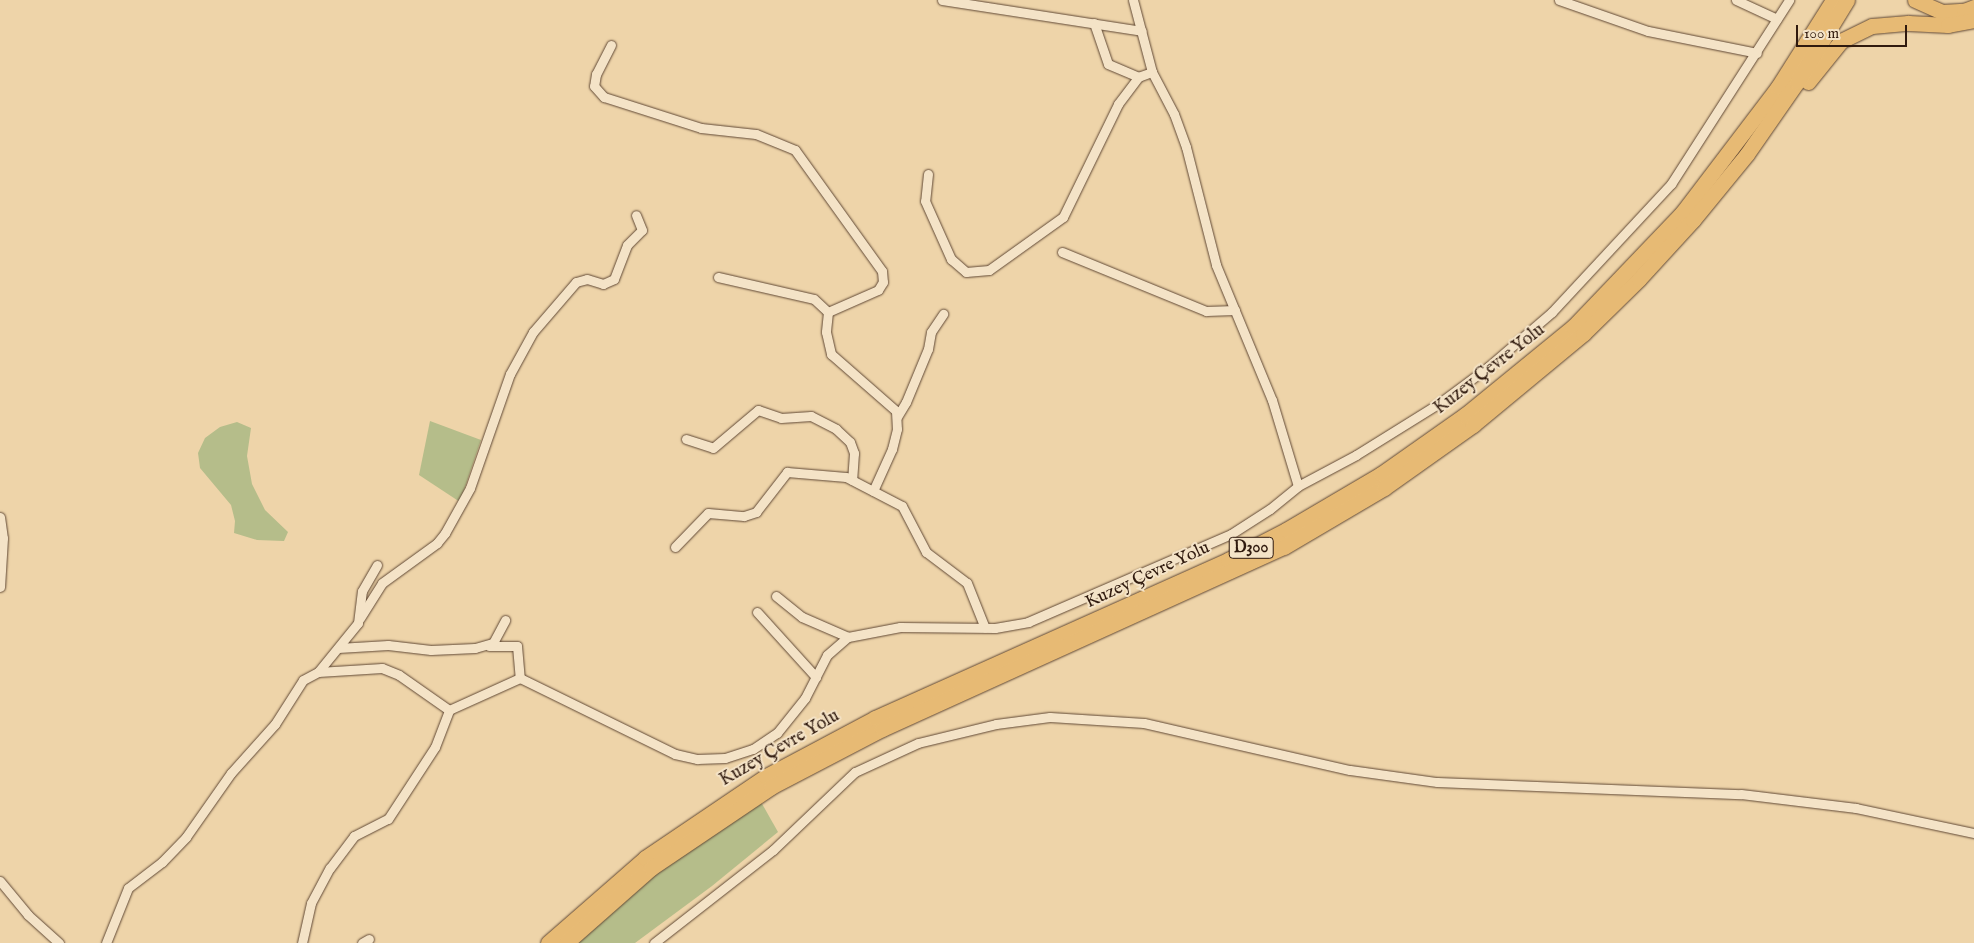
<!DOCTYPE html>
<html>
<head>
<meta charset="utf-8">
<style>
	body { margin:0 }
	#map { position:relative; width:1974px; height:943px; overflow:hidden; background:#eed4a9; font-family:"IM FELL English",serif }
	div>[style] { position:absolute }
	.green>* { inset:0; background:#b5bd8a }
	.roads { filter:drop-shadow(0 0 1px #604835) drop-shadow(0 0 1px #604835) }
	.minor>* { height:9px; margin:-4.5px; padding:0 4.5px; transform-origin:4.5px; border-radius:4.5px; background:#f4e3c7 }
	.trunk>* { height:15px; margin:-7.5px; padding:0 7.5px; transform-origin:7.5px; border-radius:7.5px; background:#e7ba74 }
	span { translate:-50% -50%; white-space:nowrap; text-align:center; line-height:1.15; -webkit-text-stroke:4px #f4e3c7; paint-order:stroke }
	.shield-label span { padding:1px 4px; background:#f4e3c7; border:1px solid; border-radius:4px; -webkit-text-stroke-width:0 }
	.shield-label { font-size:16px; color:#301a0e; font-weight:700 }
	.street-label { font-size:18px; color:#301a0e }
	.scale { position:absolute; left:1796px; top:25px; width:111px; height:22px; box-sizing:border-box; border:2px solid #301a0e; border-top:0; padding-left:6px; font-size:15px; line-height:18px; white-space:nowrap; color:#301a0e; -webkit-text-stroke:4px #f4e3c7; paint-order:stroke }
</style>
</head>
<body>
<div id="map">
	<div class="green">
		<div style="clip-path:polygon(430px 421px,481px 440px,460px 502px,419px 475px)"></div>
		<div style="clip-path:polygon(237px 422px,251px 428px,247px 456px,252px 484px,265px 510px,288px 532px,284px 541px,257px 540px,234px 533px,235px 521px,231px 505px,200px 468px,198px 453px,205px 438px,220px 427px)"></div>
		<div style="clip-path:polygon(761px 802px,778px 832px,712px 886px,635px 943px,574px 943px,648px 880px)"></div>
	</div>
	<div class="roads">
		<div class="minor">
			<div style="left:942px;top:0;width:202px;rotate:8.8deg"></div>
			<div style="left:1133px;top:0;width:74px;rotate:75.2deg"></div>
			<div style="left:1152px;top:72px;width:47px;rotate:62.4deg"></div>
			<div style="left:1174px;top:114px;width:35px;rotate:70deg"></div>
			<div style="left:1186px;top:147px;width:122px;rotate:75.7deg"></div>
			<div style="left:1216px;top:265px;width:146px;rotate:67.5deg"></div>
			<div style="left:1272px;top:400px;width:90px;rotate:73.2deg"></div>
			<div style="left:1559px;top:0;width:94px;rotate:19.2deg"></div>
			<div style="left:1648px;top:31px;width:111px;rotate:11.4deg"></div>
			<div style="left:1736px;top:0;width:45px;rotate:24.9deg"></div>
			<div style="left:1094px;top:23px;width:43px;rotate:71.1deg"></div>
			<div style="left:1108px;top:64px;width:33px;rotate:23deg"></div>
			<div style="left:611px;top:45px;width:33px;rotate:117deg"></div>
			<div style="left:596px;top:74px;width:12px;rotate:99deg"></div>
			<div style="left:594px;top:86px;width:15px;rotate:48deg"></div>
			<div style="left:604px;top:97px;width:102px;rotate:17.7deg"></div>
			<div style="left:701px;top:128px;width:55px;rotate:6.2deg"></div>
			<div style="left:756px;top:134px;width:42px;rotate:22.3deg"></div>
			<div style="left:795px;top:150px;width:149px;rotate:54.3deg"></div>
			<div style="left:882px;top:271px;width:11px;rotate:85deg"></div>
			<div style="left:883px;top:282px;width:9px;rotate:122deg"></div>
			<div style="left:878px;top:290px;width:55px;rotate:156.3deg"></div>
			<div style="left:828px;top:312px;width:20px;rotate:96deg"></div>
			<div style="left:826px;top:332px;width:23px;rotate:77deg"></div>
			<div style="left:831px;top:354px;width:86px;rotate:41.2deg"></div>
			<div style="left:896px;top:411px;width:18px;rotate:87deg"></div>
			<div style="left:897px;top:429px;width:21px;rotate:104deg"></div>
			<div style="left:892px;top:449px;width:46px;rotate:114.3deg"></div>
			<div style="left:928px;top:174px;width:27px;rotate:96deg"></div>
			<div style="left:925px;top:201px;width:64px;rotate:65.9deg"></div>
			<div style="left:951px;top:259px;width:20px;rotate:41deg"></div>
			<div style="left:966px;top:272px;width:23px;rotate:-5deg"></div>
			<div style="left:989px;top:270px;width:91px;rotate:-35.6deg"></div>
			<div style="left:1063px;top:217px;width:126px;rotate:-64deg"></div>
			<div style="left:1118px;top:104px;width:34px;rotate:-53deg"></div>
			<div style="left:1138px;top:77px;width:15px;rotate:-20deg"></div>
			<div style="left:1062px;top:252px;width:156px;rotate:22.3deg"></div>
			<div style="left:1206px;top:311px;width:29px;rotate:-2deg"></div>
			<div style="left:718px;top:277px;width:98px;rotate:12.9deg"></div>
			<div style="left:814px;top:299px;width:19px;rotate:43deg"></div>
			<div style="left:897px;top:417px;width:17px;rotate:-59deg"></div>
			<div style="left:906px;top:402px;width:57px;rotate:-67.5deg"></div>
			<div style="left:928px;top:349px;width:17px;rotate:-80deg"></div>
			<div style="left:931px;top:332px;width:22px;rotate:-56deg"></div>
			<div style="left:686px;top:439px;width:28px;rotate:18deg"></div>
			<div style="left:713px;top:448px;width:59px;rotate:-40.2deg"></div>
			<div style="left:758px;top:410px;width:24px;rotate:19deg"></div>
			<div style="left:781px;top:418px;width:30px;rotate:-4deg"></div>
			<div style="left:811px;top:416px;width:28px;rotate:27deg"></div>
			<div style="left:836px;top:429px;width:19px;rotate:43deg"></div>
			<div style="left:850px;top:442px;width:12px;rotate:70deg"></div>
			<div style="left:854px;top:453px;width:27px;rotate:94deg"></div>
			<div style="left:0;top:517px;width:21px;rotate:82deg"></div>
			<div style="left:3px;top:538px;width:49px;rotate:93.5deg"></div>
			<div style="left:675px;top:547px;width:47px;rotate:-45.9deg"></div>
			<div style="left:708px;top:513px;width:36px;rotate:5deg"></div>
			<div style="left:744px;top:516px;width:13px;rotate:-18deg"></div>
			<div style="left:756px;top:512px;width:51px;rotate:-52.2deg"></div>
			<div style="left:787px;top:472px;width:59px;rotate:4.8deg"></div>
			<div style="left:846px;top:477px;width:63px;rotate:27.4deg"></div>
			<div style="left:902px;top:506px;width:52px;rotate:62.4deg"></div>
			<div style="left:926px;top:552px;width:51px;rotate:37.1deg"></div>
			<div style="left:967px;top:583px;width:48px;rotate:68.2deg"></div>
			<div style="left:776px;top:596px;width:33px;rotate:39deg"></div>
			<div style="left:802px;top:617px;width:50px;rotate:23.5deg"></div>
			<div style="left:757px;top:612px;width:88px;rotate:47.8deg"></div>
			<div style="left:360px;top:618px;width:41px;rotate:-57.8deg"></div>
			<div style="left:382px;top:583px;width:68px;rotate:-36deg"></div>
			<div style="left:437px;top:543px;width:13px;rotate:-51deg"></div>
			<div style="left:445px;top:533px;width:51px;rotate:-60.9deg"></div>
			<div style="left:470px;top:488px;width:121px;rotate:-70.7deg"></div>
			<div style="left:510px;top:374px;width:48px;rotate:-61.3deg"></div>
			<div style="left:533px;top:332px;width:66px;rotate:-49.3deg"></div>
			<div style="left:576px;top:282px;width:11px;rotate:-15deg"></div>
			<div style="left:587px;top:279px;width:17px;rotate:17deg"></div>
			<div style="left:603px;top:284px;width:12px;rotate:-24deg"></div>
			<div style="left:614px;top:279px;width:36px;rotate:-69deg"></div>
			<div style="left:627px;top:245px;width:21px;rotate:-45deg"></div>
			<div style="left:642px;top:230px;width:16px;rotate:-112deg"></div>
			<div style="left:489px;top:646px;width:28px"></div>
			<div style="left:517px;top:646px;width:32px;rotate:85deg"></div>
			<div style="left:338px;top:648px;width:50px;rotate:-3.4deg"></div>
			<div style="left:388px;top:645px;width:43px;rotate:6.6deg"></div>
			<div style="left:431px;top:650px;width:44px;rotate:-2.6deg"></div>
			<div style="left:475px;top:648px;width:19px;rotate:-16deg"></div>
			<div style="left:493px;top:643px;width:26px;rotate:-62deg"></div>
			<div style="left:318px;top:672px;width:63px;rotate:-50.8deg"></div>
			<div style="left:358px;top:623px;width:32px;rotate:-83deg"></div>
			<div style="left:362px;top:591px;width:30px;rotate:-60deg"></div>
			<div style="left:520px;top:678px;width:173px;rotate:26.1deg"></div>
			<div style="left:675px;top:754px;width:23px;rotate:13deg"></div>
			<div style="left:697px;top:759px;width:28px;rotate:-2deg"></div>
			<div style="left:725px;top:758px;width:29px;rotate:-18deg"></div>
			<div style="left:753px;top:749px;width:29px;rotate:-34deg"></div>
			<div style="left:777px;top:733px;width:45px;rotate:-51.3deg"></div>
			<div style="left:805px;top:698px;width:48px;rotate:-62.9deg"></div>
			<div style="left:827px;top:655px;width:28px;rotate:-41deg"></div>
			<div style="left:848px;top:637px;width:53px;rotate:-10.9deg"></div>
			<div style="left:900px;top:627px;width:95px;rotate:0.6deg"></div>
			<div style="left:995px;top:628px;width:34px;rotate:-10deg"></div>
			<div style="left:1028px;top:622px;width:221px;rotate:-23.4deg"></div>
			<div style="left:1231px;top:534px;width:46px;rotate:-32.7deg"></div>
			<div style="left:1270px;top:509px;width:36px;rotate:-39deg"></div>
			<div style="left:1298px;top:486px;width:66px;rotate:-28.1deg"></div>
			<div style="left:1356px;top:455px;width:97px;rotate:-31.9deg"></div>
			<div style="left:1438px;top:404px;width:62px;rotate:-36.5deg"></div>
			<div style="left:1488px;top:367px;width:84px;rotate:-40.7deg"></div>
			<div style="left:1552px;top:312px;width:175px;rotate:-47.1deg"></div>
			<div style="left:1671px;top:184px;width:219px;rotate:-57.3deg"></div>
			<div style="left:0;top:881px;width:44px;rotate:50.5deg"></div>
			<div style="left:28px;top:915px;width:42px;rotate:42.1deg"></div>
			<div style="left:106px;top:943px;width:59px;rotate:-68.2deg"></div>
			<div style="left:128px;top:888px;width:43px;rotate:-37.4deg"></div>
			<div style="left:162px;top:862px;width:35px;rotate:-46deg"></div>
			<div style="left:186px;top:837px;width:78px;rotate:-54.9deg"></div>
			<div style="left:231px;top:773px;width:66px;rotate:-48.1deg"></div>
			<div style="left:275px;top:724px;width:52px;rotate:-57.5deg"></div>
			<div style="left:303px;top:680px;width:17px;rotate:-28deg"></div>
			<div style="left:318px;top:672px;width:64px;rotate:-3.6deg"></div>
			<div style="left:382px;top:668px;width:18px;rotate:22deg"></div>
			<div style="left:399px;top:675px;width:61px;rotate:35deg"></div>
			<div style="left:302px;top:943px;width:41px;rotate:-77.3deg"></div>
			<div style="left:311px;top:903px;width:40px;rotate:-62deg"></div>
			<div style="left:330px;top:868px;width:40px;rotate:-53deg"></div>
			<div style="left:354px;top:836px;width:38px;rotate:-27deg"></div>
			<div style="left:388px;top:819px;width:86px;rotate:-56.9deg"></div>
			<div style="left:435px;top:747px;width:40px;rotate:-69deg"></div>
			<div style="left:449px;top:710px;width:78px;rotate:-24.3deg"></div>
			<div style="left:362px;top:943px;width:8px;rotate:-30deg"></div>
			<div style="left:654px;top:943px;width:151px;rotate:-38deg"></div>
			<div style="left:773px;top:850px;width:113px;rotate:-43.6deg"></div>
			<div style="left:855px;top:772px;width:69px;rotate:-24.7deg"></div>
			<div style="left:918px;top:743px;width:80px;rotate:-13.7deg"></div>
			<div style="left:996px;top:724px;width:54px;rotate:-7.4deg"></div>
			<div style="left:1050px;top:717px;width:94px;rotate:3.7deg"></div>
			<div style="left:1144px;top:723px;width:211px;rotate:12.9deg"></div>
			<div style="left:1350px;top:770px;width:88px;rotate:7.9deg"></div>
			<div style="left:1437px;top:782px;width:304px;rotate:2.3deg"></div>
			<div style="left:1741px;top:794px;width:116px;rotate:6.9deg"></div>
			<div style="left:1856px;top:808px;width:121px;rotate:12deg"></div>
		</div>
		<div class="trunk">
			<div style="left:1915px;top:0;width:30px;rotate:24deg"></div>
			<div style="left:1942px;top:12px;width:22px;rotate:-3deg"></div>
			<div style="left:1964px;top:11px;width:11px;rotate:-22deg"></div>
			<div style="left:1808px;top:82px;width:53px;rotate:-51.2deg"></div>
			<div style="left:1841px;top:41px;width:34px;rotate:-26deg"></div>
			<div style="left:1872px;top:26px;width:36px;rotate:-5deg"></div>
			<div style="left:1908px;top:23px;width:40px;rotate:2.9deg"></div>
			<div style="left:1948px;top:25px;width:26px;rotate:-11deg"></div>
			<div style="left:548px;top:943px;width:129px;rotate:-41.2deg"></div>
			<div style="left:645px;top:858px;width:146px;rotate:-34.1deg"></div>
			<div style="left:766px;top:776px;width:123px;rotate:-28deg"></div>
			<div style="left:875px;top:718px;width:387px;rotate:-24.1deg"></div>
			<div style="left:1228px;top:560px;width:65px;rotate:-27.3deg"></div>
			<div style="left:1286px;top:530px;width:110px;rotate:-30.5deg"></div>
			<div style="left:1381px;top:474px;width:103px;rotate:-35.1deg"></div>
			<div style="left:1465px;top:415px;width:139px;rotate:-39.2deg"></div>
			<div style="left:1573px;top:327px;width:158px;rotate:-46.3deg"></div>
			<div style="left:1682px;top:213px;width:158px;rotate:-52.7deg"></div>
			<div style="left:1778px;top:87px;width:103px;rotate:-57.7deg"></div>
			<div style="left:566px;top:943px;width:113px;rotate:-41.4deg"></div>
			<div style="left:651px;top:868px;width:145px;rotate:-34deg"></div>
			<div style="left:771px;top:787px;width:125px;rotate:-27.6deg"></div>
			<div style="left:882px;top:729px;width:441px;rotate:-24.4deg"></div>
			<div style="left:1284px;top:547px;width:116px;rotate:-30.5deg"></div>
			<div style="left:1384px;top:488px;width:109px;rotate:-35.3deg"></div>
			<div style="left:1473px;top:425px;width:143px;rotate:-39.6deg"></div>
			<div style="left:1583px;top:334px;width:78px;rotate:-44.5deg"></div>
			<div style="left:1639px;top:279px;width:80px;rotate:-47.5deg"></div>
			<div style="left:1693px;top:220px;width:85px;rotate:-50.7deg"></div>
			<div style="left:1747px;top:154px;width:88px;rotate:-55.2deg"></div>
			<div style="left:1797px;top:82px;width:96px;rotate:-58.6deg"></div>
		</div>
	</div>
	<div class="shield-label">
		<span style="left:1251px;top:548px">D300</span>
	</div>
	<div class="street-label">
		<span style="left:1490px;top:370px;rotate:-38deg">Kuzey Çevre Yolu</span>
		<span style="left:1148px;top:576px;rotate:-25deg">Kuzey Çevre Yolu</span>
		<span style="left:780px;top:749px;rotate:-30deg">Kuzey Çevre Yolu</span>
	</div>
	<div class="scale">100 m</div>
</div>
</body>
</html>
